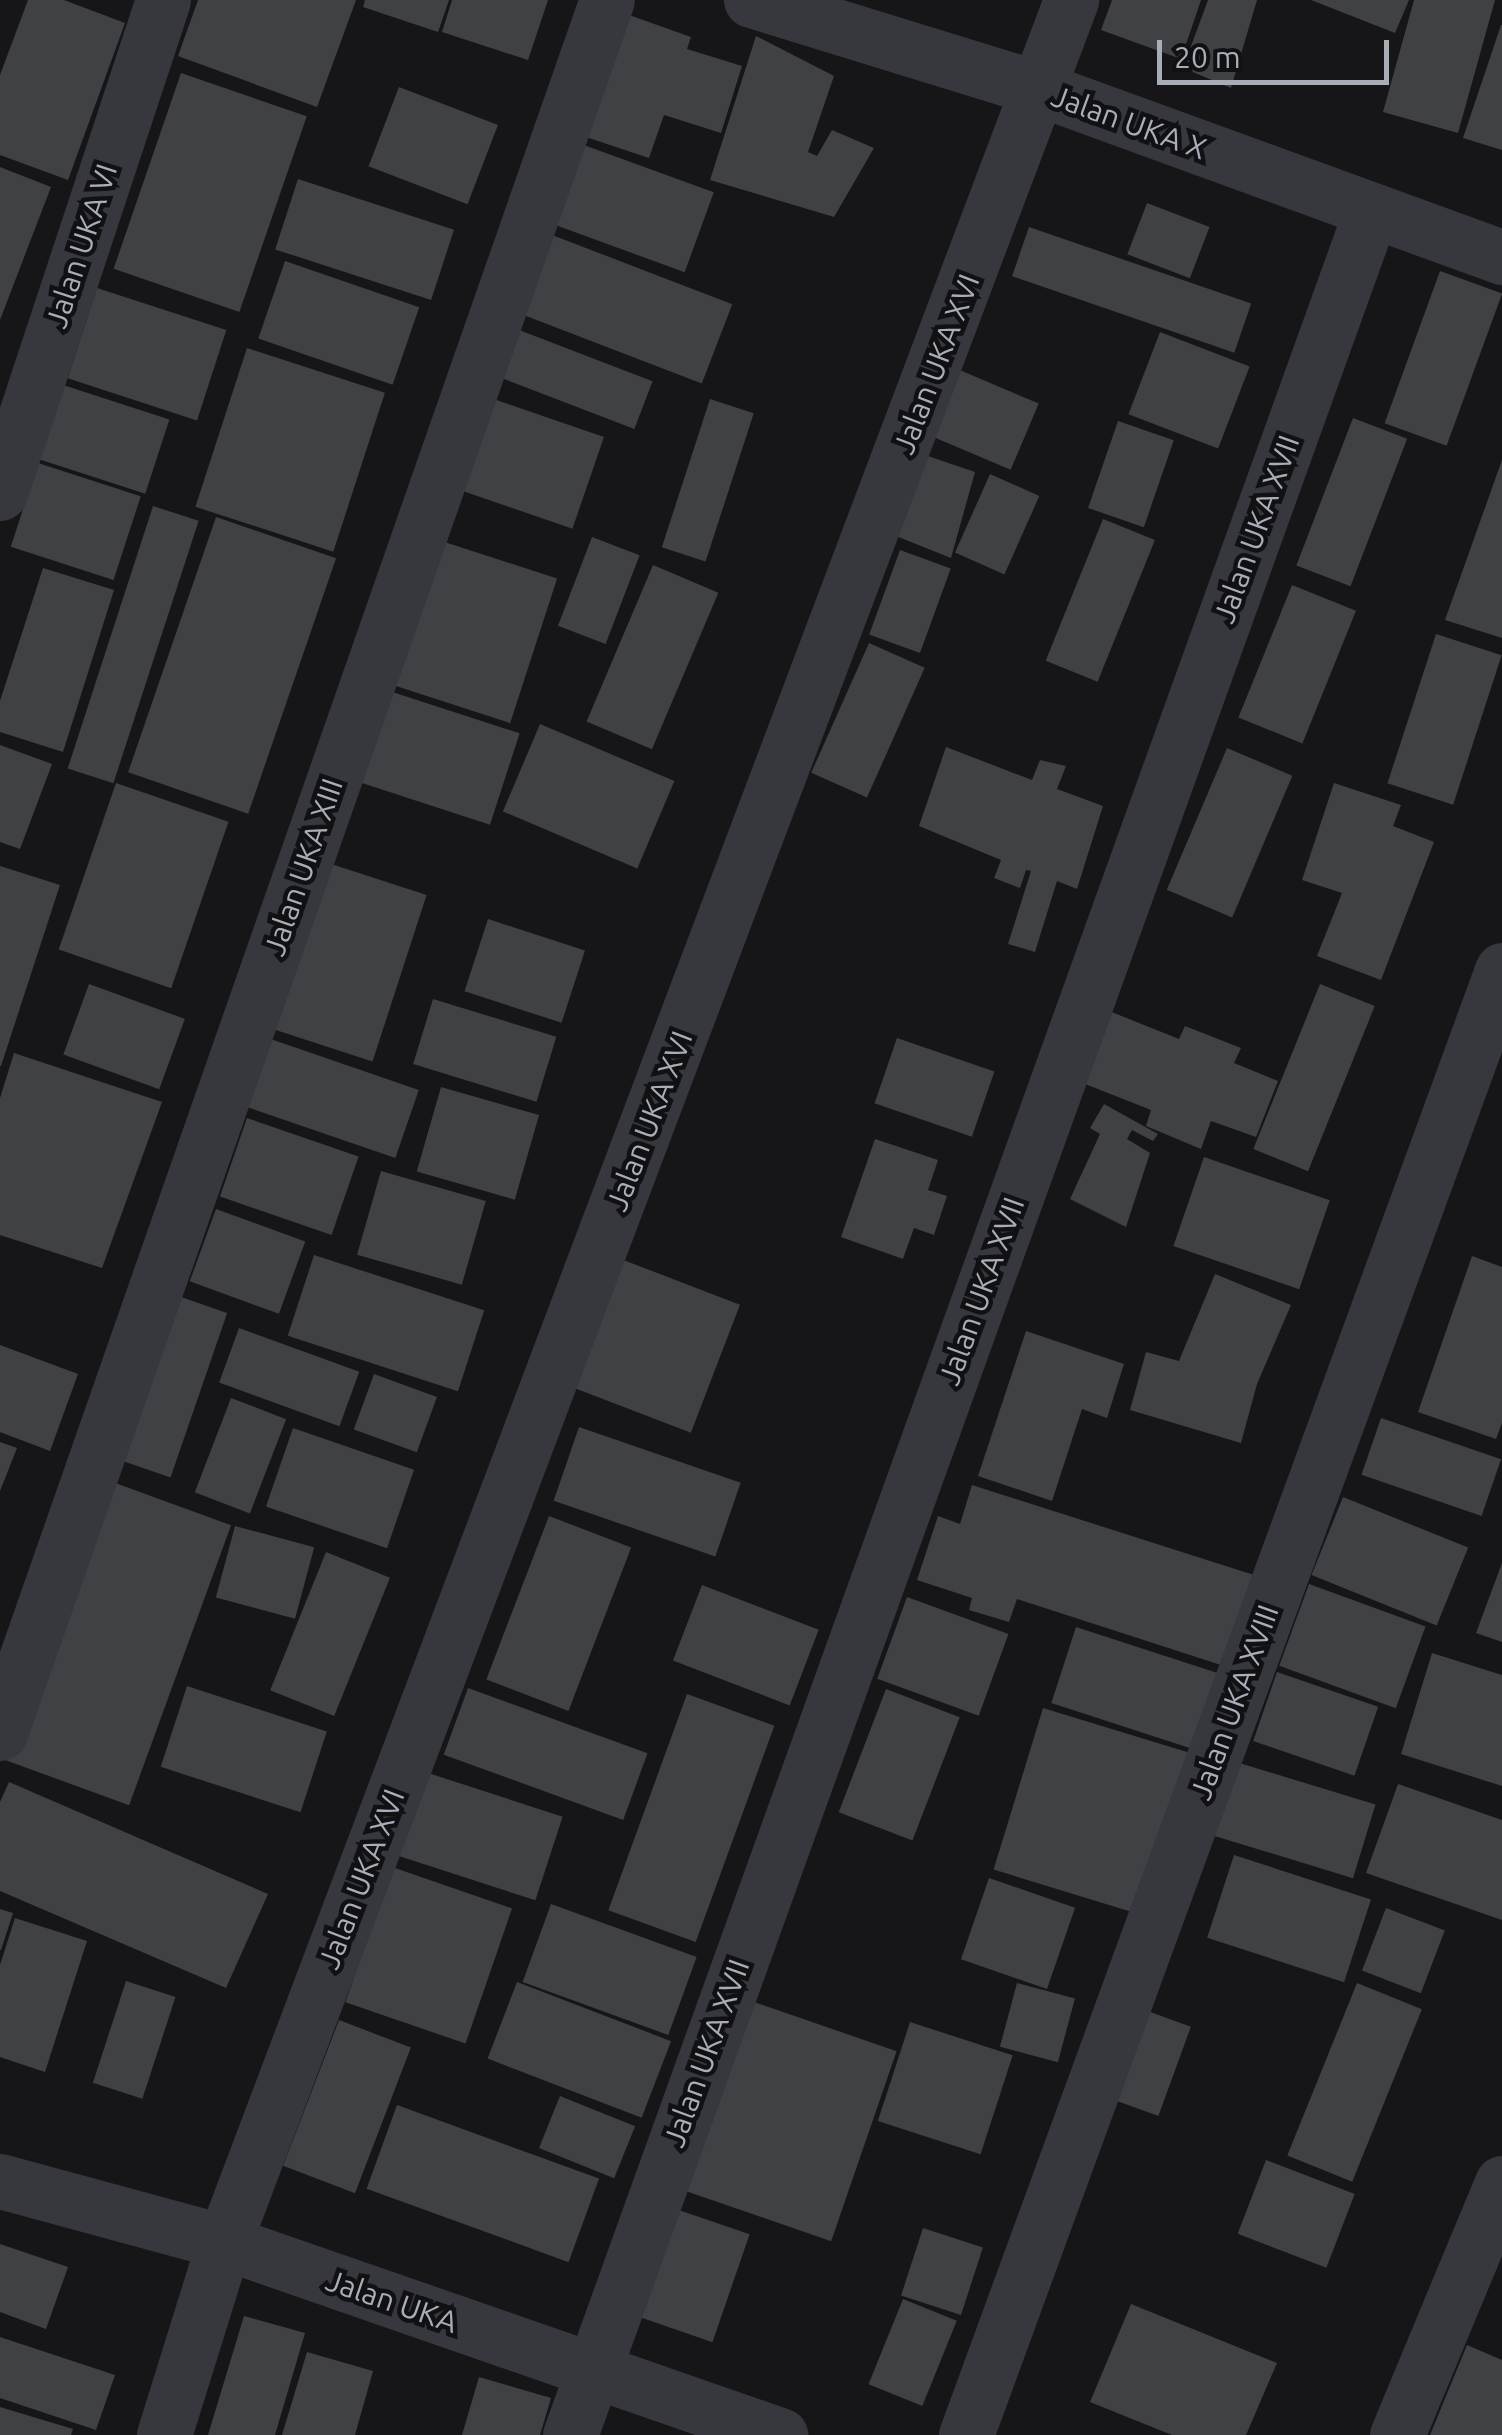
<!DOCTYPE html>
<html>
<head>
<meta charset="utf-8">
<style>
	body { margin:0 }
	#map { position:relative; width:1502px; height:2435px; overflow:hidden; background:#161618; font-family:Ubuntu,sans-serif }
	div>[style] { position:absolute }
	.building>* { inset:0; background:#404145; transform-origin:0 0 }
	.minor>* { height:55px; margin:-27.5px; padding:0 27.5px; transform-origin:27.5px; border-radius:27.5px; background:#37383d }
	span { translate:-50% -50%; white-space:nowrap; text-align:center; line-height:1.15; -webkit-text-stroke:9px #111113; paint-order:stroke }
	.street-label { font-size:30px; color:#a8adb8 }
	.scale { position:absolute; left:1157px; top:40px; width:232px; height:45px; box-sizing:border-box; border:5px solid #a8adb8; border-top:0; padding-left:12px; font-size:30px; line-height:35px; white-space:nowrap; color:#a8adb8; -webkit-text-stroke:8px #111113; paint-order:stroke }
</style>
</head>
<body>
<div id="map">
	<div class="building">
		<div style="clip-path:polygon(28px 0,64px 0,125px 23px,68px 180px,0 155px,0 75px)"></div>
		<div style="clip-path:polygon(198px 0,356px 0,317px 107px,178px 56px)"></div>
		<div style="clip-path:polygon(365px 0,449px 0,438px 32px,363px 7px)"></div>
		<div style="clip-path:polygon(452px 0,548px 0,528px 60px,442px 32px)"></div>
		<div style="clip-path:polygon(1112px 0,1201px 0,1181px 59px,1101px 30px)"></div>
		<div style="clip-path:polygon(1208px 0,1257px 0,1231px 88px,1183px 68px)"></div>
		<div style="clip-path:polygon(1311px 0,1409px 0,1395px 33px)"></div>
		<div style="clip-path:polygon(1414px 0,1495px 0,1458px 133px,1383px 112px)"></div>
		<div style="clip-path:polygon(629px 15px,691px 37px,687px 49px,742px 66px,721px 133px,664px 115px,649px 158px,586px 137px)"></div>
		<div style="clip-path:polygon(1501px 25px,1502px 25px,1502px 150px,1463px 138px)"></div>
		<div style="clip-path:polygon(756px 36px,834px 76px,808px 152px,817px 156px,832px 130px,874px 148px,834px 217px,710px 180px)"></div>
		<div style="left:181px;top:73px;width:133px;height:207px;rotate:19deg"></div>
		<div style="left:399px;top:87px;width:106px;height:85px;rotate:21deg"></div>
		<div style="left:570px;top:140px;width:153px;height:85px;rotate:20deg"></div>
		<div style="clip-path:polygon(0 167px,51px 187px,0 320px)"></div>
		<div style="left:298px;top:179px;width:164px;height:74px;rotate:18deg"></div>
		<div style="left:1147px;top:203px;width:67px;height:55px;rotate:21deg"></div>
		<div style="left:1029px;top:227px;width:235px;height:52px;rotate:19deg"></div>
		<div style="left:539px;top:230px;width:207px;height:85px;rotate:21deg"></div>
		<div style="left:285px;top:261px;width:142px;height:82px;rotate:19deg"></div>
		<div style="left:1440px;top:271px;width:66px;height:162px;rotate:20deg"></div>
		<div style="left:97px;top:288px;width:136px;height:95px;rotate:18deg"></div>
		<div style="left:506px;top:325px;width:157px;height:51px;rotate:21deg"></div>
		<div style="left:1160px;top:332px;width:96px;height:88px;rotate:21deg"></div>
		<div style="left:247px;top:348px;width:145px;height:167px;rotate:18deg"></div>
		<div style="left:955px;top:368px;width:91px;height:72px;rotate:23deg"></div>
		<div style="left:60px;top:384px;width:115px;height:78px;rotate:18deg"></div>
		<div style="left:482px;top:395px;width:129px;height:97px;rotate:19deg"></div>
		<div style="left:710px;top:399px;width:46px;height:156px;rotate:18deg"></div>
		<div style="left:1353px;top:418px;width:58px;height:158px;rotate:21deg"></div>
		<div style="left:1118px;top:421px;width:59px;height:92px;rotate:19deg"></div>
		<div style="clip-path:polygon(919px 453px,975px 472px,951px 558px,886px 532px)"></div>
		<div style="clip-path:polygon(1502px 460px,1502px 638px,1445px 620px)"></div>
		<div style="left:38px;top:463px;width:108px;height:88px;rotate:18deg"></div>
		<div style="left:990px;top:474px;width:54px;height:86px;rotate:24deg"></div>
		<div style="left:153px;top:506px;width:48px;height:276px;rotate:18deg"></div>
		<div style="left:216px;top:517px;width:127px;height:270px;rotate:19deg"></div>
		<div style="left:1103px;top:519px;width:56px;height:153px;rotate:22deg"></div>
		<div style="left:423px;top:535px;width:141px;height:152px;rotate:18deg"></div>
		<div style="left:592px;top:537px;width:51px;height:95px;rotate:21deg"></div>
		<div style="left:900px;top:550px;width:54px;height:90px;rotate:20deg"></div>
		<div style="left:653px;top:565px;width:71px;height:170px;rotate:23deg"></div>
		<div style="clip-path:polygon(43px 568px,114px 590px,63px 752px,0 732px,0 701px)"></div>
		<div style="left:1292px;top:585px;width:69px;height:143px;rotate:22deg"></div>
		<div style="left:1436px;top:634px;width:69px;height:157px;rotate:18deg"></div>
		<div style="left:869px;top:643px;width:61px;height:142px;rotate:24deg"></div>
		<div style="left:377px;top:687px;width:150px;height:96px;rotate:18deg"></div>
		<div style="left:540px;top:724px;width:146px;height:95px;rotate:23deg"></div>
		<div style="clip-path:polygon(0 745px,52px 764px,20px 849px,0 842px)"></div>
		<div style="clip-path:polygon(946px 747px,1032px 780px,1040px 760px,1066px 766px,1057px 789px,1103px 806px,1077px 889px,1057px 881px,1035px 952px,1008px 944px,1031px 871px,1026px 870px,1020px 888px,994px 878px,1001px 860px,919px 826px)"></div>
		<div style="left:1227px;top:748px;width:71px;height:154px;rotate:23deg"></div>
		<div style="left:116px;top:783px;width:119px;height:176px;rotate:19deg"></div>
		<div style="clip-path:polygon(1334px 783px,1401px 805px,1393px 826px,1434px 842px,1381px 980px,1317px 956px,1342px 893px,1302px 880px)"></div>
		<div style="left:322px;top:861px;width:110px;height:175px;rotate:18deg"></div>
		<div style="clip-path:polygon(0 866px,60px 885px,1px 1066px,0 1066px)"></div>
		<div style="left:488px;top:919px;width:102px;height:76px;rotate:18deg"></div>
		<div style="left:89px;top:984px;width:102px;height:75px;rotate:20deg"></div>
		<div style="left:1320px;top:984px;width:59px;height:178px;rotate:22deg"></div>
		<div style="left:433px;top:999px;width:129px;height:68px;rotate:17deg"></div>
		<div style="clip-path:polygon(1099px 1007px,1179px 1039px,1185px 1026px,1241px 1048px,1234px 1063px,1278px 1081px,1256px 1137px,1211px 1121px,1201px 1149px,1146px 1126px,1151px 1110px,1070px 1078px)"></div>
		<div style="left:259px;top:1035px;width:169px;height:72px;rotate:19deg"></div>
		<div style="left:897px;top:1038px;width:103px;height:69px;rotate:19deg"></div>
		<div style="clip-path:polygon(14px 1053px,162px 1102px,102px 1268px,0 1235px,0 1098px)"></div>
		<div style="left:441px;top:1087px;width:102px;height:88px;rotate:16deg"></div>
		<div style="clip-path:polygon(1104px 1104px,1158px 1134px,1153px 1141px,1132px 1130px,1127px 1139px,1150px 1153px,1126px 1227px,1070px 1199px,1100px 1134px,1090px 1128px)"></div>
		<div style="left:247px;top:1118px;width:118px;height:83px;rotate:19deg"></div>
		<div style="clip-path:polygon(875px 1139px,938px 1160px,928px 1190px,947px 1196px,934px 1235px,914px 1228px,903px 1259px,841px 1237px)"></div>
		<div style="left:1204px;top:1157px;width:133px;height:94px;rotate:19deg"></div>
		<div style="left:381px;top:1171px;width:109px;height:87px;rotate:16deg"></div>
		<div style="left:216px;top:1209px;width:95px;height:77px;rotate:20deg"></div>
		<div style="left:314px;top:1255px;width:179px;height:85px;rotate:18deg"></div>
		<div style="left:613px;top:1256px;width:136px;height:137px;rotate:21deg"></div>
		<div style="clip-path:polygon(1472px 1256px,1502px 1267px,1502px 1423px,1496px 1439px,1418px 1412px)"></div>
		<div style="clip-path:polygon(1215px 1274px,1291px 1305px,1257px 1384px,1241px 1443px,1130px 1410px,1146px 1352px,1179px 1361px)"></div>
		<div style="left:178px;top:1296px;width:52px;height:174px;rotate:19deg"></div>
		<div style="left:239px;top:1328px;width:128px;height:58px;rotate:20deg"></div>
		<div style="clip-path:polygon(1026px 1331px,1124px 1364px,1107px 1418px,1082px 1409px,1052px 1501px,978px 1476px)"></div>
		<div style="clip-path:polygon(0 1345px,78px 1374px,50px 1451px,0 1432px)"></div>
		<div style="left:374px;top:1374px;width:67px;height:59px;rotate:20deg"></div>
		<div style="left:231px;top:1398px;width:59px;height:101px;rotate:21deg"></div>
		<div style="left:1381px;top:1418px;width:127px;height:60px;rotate:19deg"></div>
		<div style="left:579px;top:1427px;width:171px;height:78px;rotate:19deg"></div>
		<div style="left:293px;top:1428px;width:128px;height:83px;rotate:19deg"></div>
		<div style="clip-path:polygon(0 1442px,17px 1448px,0 1491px)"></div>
		<div style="left:107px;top:1480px;width:132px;height:298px;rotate:20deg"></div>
		<div style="clip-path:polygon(972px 1485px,1254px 1575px,1224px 1666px,1017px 1599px,1009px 1622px,969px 1610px,972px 1598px,917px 1580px,938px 1516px,960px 1524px)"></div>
		<div style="left:1343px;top:1497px;width:135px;height:84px;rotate:22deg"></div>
		<div style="left:549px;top:1516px;width:88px;height:175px;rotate:21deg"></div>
		<div style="left:235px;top:1526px;width:82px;height:74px;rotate:15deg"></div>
		<div style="left:326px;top:1552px;width:69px;height:149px;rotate:22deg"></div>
		<div style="clip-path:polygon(1502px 1563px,1502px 1642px,1476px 1633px)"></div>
		<div style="left:1309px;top:1584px;width:124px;height:87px;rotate:20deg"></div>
		<div style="left:702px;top:1585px;width:125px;height:81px;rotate:21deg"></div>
		<div style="left:907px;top:1597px;width:108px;height:87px;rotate:20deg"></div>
		<div style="left:1076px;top:1627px;width:152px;height:80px;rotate:18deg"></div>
		<div style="clip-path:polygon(1432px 1653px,1502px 1675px,1502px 1786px,1401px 1754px)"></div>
		<div style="left:1277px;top:1672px;width:107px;height:73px;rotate:19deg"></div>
		<div style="left:187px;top:1686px;width:147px;height:85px;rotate:18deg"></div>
		<div style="left:468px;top:1688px;width:191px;height:71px;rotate:20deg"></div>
		<div style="left:886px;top:1689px;width:79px;height:132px;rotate:21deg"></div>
		<div style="left:687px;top:1694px;width:93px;height:230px;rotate:20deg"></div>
		<div style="left:1043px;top:1708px;width:154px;height:169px;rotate:17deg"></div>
		<div style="left:1233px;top:1761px;width:149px;height:77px;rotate:17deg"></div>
		<div style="left:419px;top:1770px;width:151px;height:88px;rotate:18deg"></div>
		<div style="clip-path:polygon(9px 1782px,268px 1894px,226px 1988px,0 1891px,0 1802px)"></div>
		<div style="clip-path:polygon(1398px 1784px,1502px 1820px,1502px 1920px,1366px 1873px)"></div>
		<div style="left:1234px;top:1855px;width:144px;height:87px;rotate:18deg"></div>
		<div style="left:392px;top:1867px;width:127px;height:143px;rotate:19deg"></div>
		<div style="left:989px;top:1878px;width:91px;height:86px;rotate:19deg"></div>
		<div style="left:551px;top:1904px;width:155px;height:83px;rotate:20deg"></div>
		<div style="left:1386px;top:1908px;width:63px;height:67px;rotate:21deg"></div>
		<div style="clip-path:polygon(0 1909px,13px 1913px,1px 1950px,0 1950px)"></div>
		<div style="clip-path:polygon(15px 1918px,87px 1941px,45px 2072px,0 2057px,0 1965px)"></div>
		<div style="left:126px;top:1981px;width:52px;height:107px;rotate:18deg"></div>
		<div style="left:517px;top:1982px;width:165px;height:82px;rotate:21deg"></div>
		<div style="left:1017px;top:1983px;width:60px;height:66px;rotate:15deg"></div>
		<div style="left:1357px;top:1983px;width:70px;height:186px;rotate:22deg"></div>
		<div style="left:751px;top:2001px;width:154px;height:201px;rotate:19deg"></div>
		<div style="left:1142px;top:2009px;width:52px;height:95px;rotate:20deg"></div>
		<div style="left:339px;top:2020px;width:77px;height:156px;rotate:21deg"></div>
		<div style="left:910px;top:2022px;width:108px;height:104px;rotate:18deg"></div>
		<div style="left:560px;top:2096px;width:81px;height:56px;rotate:22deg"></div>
		<div style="left:397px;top:2105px;width:215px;height:89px;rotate:20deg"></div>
		<div style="left:1266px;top:2160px;width:95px;height:79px;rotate:21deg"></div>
		<div style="left:673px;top:2208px;width:81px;height:114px;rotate:19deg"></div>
		<div style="left:923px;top:2228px;width:63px;height:71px;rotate:18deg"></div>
		<div style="clip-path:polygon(0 2244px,68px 2267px,46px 2329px,0 2312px)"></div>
		<div style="left:903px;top:2299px;width:58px;height:92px;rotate:22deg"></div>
		<div style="clip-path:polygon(1131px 2304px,1277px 2363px,1246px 2435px,1172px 2435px,1090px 2402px)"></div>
		<div style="clip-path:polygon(244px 2316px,305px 2333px,275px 2435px,208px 2435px)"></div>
		<div style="clip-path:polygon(0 2337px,115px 2375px,96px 2430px,0 2398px)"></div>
		<div style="clip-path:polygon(1467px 2345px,1502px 2360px,1502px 2435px,1430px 2435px)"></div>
		<div style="clip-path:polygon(307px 2352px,373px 2371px,355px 2435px,282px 2435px)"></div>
		<div style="clip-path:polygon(479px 2377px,551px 2398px,540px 2435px,462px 2435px)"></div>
		<div style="clip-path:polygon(0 2407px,73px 2429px,71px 2435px,0 2435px)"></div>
	</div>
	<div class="minor">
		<div style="left:751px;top:0;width:302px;rotate:17.1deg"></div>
		<div style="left:1040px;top:89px;width:492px;rotate:20deg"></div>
		<div style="left:0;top:493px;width:519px;rotate:-71.7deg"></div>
		<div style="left:0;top:1733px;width:1836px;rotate:-70.7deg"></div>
		<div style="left:0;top:2181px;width:232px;rotate:15.2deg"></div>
		<div style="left:224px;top:2242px;width:589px;rotate:19.14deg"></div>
		<div style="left:164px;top:2435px;width:202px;rotate:-72.7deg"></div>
		<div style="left:224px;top:2242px;width:2397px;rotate:-69.3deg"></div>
		<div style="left:570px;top:2435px;width:2364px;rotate:-70.19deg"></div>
		<div style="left:966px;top:2435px;width:1560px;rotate:-69.9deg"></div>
		<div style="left:1397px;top:2435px;width:273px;rotate:-67.4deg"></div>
	</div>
	<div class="street-label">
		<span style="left:1129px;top:122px;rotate:20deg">Jalan UKA X</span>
		<span style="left:81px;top:246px;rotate:-72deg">Jalan UKA VI</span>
		<span style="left:936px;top:364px;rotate:-69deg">Jalan UKA XVI</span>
		<span style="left:1256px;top:529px;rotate:-70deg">Jalan UKA XVII</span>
		<span style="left:303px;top:867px;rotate:-71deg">Jalan UKA XIII</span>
		<span style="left:649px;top:1121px;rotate:-69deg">Jalan UKA XVI</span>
		<span style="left:981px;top:1291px;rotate:-70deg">Jalan UKA XVII</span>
		<span style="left:1234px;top:1702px;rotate:-70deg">Jalan UKA XVIII</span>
		<span style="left:361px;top:1879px;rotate:-69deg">Jalan UKA XVI</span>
		<span style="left:706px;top:2053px;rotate:-70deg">Jalan UKA XVII</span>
		<span style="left:392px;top:2301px;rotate:19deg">Jalan UKA</span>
	</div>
	<div class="scale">20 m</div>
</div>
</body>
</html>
